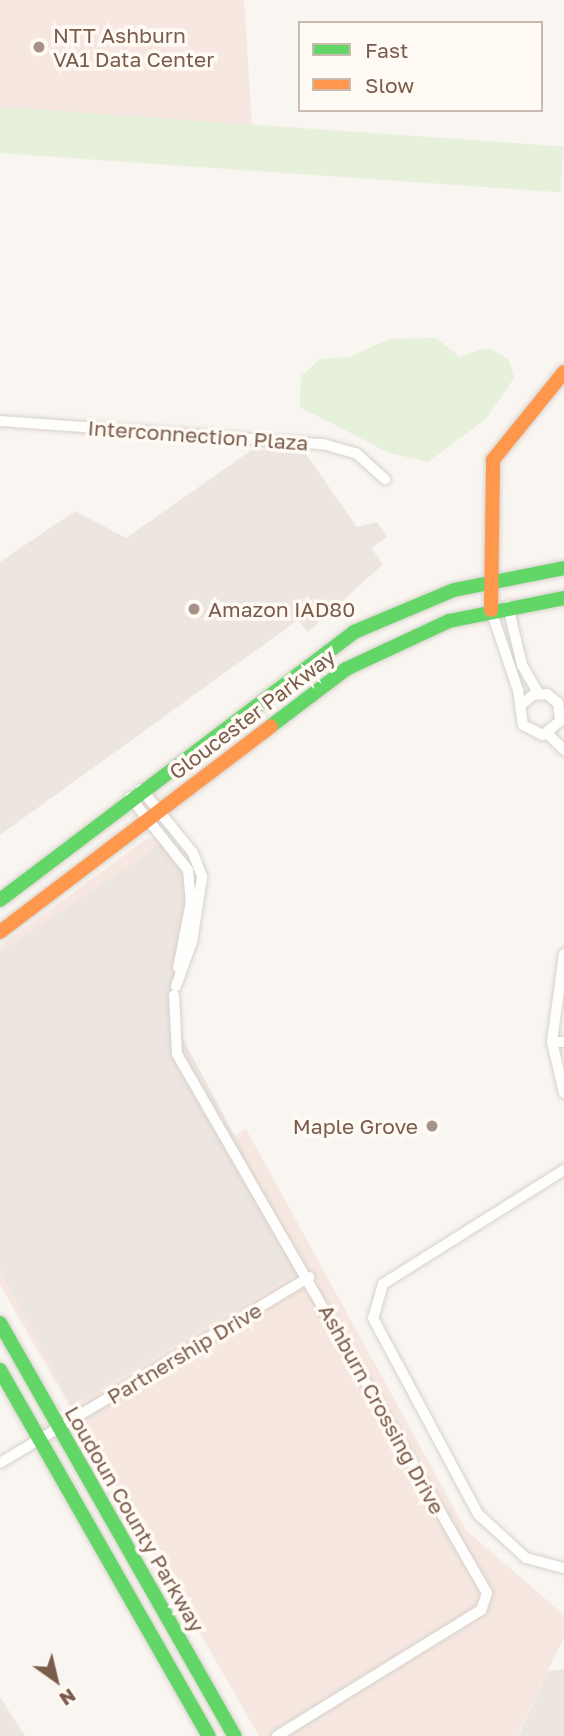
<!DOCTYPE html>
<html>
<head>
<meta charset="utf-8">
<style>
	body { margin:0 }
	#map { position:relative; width:564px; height:1736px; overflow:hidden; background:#f9f5f0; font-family:"Golos Text",sans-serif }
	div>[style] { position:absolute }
	.commercial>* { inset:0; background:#f6e8e1 }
	.industrial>* { inset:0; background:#ede5e0 }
	.green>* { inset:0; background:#e7f0db; transform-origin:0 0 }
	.roads { filter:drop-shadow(0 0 2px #d7d1cb) drop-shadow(0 0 2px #d7d1cb) }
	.street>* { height:10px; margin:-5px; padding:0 5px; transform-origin:5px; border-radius:5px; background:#fefefd }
	.fast>* { height:14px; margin:-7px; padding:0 7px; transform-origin:7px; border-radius:7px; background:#63d668 }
	.slow>* { height:14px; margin:-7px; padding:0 7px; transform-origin:7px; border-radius:7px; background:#ff974d }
	.dots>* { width:19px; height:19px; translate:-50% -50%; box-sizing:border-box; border:4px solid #fffaf3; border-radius:50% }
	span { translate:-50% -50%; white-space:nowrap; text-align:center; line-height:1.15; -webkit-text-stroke:7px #fffaf3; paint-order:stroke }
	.poi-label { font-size:21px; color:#7a5c4d }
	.left { translate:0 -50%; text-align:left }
	.right { translate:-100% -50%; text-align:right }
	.street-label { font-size:21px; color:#7a5c4d }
	.legend { position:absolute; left:298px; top:21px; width:245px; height:91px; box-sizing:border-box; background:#fffaf3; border:2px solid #cabbb1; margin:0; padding:9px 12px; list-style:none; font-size:21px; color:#7a5c4d }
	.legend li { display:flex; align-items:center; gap:14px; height:35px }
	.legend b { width:35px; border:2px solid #cabbb1 }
	.north { position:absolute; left:21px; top:1645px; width:70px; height:70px; -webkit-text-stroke:5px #fffaf3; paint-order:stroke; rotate:146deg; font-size:19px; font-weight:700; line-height:28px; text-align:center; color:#7a5c4d }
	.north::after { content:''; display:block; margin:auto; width:24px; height:32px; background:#7a5c4d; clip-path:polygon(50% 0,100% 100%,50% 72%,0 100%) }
</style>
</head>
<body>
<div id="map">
	<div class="commercial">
		<div style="clip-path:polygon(0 0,244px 0,252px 125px,0 107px)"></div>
		<div style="clip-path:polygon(166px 834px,191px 874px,170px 1027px,231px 1138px,246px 1129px,466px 1530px,564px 1615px,564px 1637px,517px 1736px,259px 1736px,0 1285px,0 946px,145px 840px)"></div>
	</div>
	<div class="industrial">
		<div style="clip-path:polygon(253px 449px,306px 454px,357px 527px,377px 522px,387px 537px,371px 548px,383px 564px,308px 632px,298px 620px,0 835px,0 562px,75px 511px,126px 538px)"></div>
		<div style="clip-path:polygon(166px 841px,184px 866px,191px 910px,168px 1011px,305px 1268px,71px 1406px,0 1269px,0 952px)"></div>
		<div style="clip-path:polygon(564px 1669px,564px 1736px,518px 1736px,548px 1671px)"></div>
		<div style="clip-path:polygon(0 1697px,25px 1736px,0 1736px)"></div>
	</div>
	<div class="green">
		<div style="left:0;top:107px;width:565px;height:46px;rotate:4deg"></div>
		<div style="clip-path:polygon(436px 338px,460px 357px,486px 348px,496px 352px,509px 360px,514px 378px,486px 419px,428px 462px,389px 453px,300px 407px,301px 376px,320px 359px,350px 357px,389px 339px)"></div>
	</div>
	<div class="roads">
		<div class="street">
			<div style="left:0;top:421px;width:324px;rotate:4.1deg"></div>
			<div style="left:323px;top:444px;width:35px;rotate:16deg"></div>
			<div style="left:357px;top:454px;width:38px;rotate:42deg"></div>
			<div style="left:508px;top:606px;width:61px;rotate:76.7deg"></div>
			<div style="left:522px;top:665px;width:32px;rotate:60deg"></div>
			<div style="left:491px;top:610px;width:84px;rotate:71.4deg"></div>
			<div style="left:518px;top:690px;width:35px;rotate:82deg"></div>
			<div style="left:523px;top:725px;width:22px;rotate:27deg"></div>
			<div style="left:543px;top:735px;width:22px;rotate:-39deg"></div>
			<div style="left:560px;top:721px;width:18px;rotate:-96deg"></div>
			<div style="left:558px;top:703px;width:14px;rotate:-141deg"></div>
			<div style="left:547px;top:694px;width:14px;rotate:176deg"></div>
			<div style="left:533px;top:695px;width:16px;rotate:140deg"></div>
			<div style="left:548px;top:734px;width:23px;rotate:45deg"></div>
			<div style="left:141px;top:789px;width:82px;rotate:50.9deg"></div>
			<div style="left:193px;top:853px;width:26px;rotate:69deg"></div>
			<div style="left:202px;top:877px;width:66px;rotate:98.7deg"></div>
			<div style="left:192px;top:942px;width:47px;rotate:110deg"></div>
			<div style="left:130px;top:797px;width:93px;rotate:51.5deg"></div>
			<div style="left:188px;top:870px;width:32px;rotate:85deg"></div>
			<div style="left:191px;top:902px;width:67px;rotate:101.1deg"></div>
			<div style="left:564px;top:954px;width:89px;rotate:97.8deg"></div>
			<div style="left:552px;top:1042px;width:52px;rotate:76.8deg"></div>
			<div style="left:174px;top:995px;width:59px;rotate:87.1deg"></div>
			<div style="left:177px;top:1054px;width:622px;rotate:60.1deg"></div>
			<div style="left:487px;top:1593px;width:18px;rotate:109deg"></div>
			<div style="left:481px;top:1610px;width:240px;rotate:148.3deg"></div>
			<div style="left:552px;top:1042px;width:12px"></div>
			<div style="left:564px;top:1170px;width:214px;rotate:147.8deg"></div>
			<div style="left:383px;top:1284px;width:35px;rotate:106deg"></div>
			<div style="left:373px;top:1318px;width:222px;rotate:61.8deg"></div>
			<div style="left:478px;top:1514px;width:65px;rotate:42.5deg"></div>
			<div style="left:526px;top:1558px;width:39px;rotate:15deg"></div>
			<div style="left:0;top:1463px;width:361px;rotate:-31deg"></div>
		</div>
		<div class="fast">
			<div style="left:271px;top:726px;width:94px;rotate:-37.2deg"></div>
			<div style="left:346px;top:669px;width:114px;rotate:-25deg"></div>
			<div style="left:449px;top:621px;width:117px;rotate:-11.3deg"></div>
			<div style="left:0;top:900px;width:444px;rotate:-37.1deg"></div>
			<div style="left:354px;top:632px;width:108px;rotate:-22.8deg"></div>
			<div style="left:454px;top:590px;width:112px;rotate:-11.3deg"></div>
			<div style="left:0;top:1323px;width:475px;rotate:60.4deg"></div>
			<div style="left:0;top:1370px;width:421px;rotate:60.3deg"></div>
		</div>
		<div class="slow">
			<div style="left:491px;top:610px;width:150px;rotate:-89.2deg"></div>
			<div style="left:493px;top:460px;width:113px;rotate:-51.1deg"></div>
			<div style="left:0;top:932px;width:340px;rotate:-37.2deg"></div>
		</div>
	</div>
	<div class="dots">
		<div style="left:39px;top:47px;background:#a69286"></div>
		<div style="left:194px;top:609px;background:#a69286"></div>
		<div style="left:432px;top:1126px;background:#a69286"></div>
	</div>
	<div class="poi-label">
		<span class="left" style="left:53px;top:47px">NTT Ashburn<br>VA1 Data Center</span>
		<span class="left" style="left:208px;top:609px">Amazon IAD80</span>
		<span class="right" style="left:418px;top:1126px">Maple Grove</span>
	</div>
	<div class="street-label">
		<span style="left:198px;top:435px;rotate:4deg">Interconnection Plaza</span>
		<span style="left:252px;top:714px;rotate:-37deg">Gloucester Parkway</span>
		<span style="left:184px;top:1353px;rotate:-31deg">Partnership Drive</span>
		<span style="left:382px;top:1409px;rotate:61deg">Ashburn Crossing Drive</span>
		<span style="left:135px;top:1519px;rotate:60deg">Loudoun County Parkway</span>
	</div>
	<ul class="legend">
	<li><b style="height:9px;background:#63d668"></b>Fast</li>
	<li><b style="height:9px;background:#ff974d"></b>Slow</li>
	</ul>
	<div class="north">N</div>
</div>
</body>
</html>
